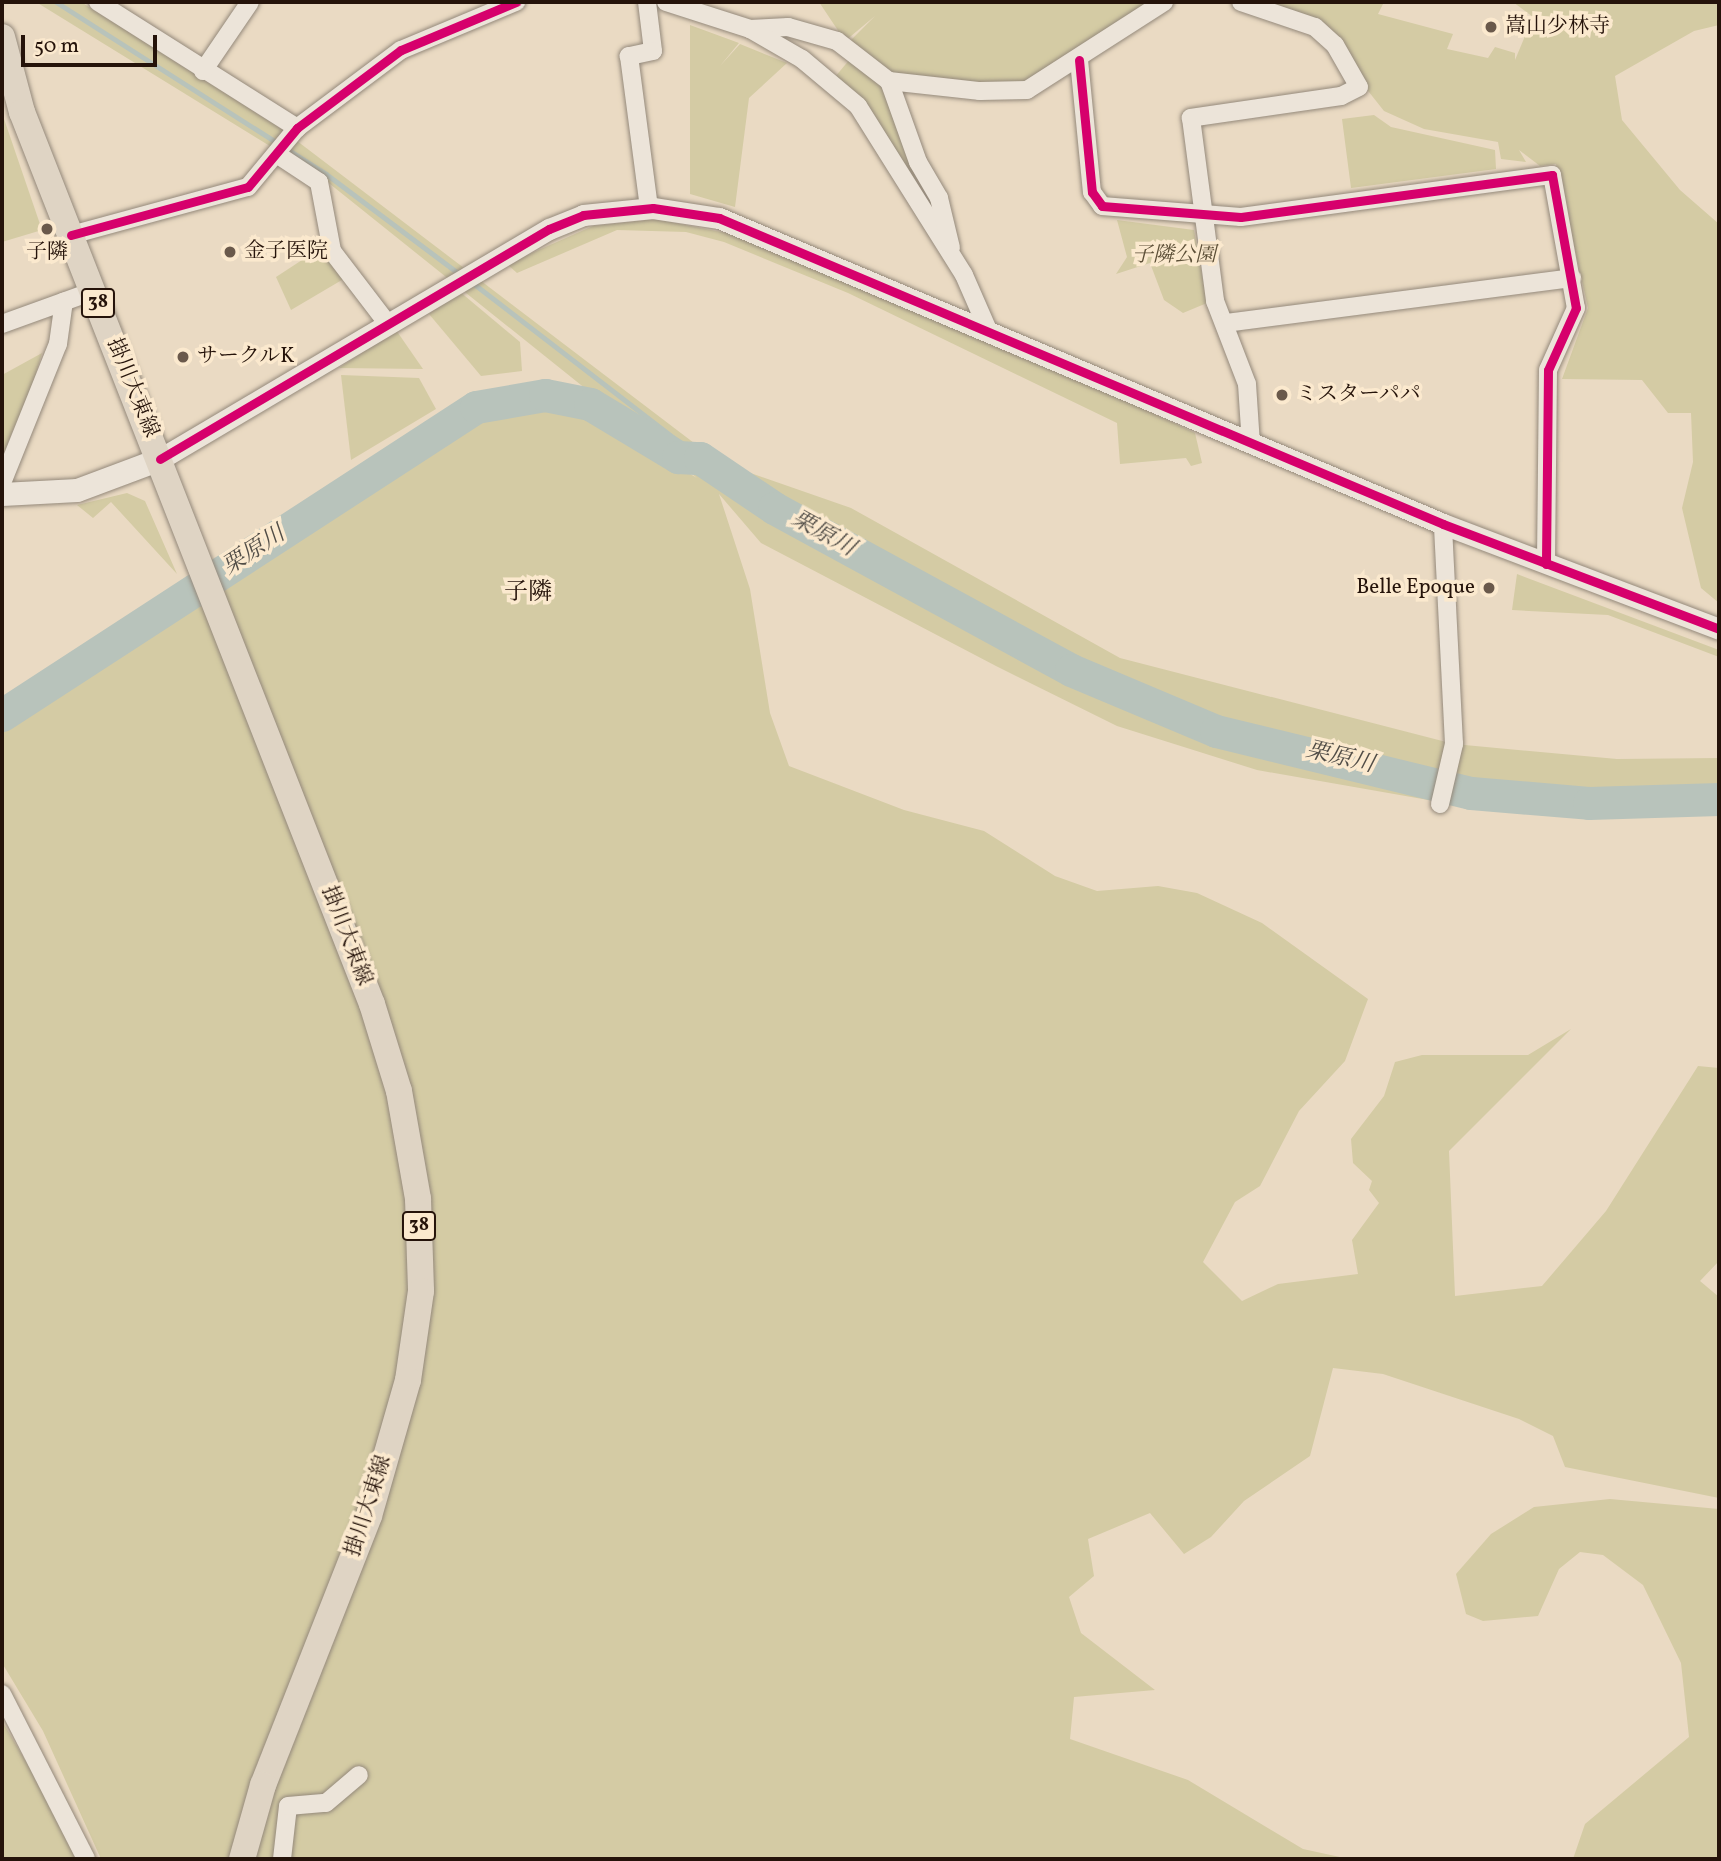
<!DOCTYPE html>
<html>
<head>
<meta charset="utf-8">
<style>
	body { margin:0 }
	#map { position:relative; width:1721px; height:1861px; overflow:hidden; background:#eadac3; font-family:Vollkorn,"Noto Serif JP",serif }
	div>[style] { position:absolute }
	.green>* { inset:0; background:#d4cba4 }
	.stream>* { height:5px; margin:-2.5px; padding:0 2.5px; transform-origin:2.5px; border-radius:2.5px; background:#b8c3bb }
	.river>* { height:33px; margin:-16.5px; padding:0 16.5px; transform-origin:16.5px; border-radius:16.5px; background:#b8c3bb }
	.roads { filter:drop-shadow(0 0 2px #94897b) drop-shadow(0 0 2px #94897b) }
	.minor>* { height:18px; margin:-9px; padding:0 9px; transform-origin:9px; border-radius:9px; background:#ece4d9 }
	.tertiary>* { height:21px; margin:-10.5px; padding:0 10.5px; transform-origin:10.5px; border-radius:10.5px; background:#ece4d9 }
	.secondary>* { height:23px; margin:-11.5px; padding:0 11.5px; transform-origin:11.5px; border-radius:11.5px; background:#ece4d9 }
	.primary>* { height:26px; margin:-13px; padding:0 13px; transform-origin:13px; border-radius:13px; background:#dfd4c4 }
	.cycleway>* { height:9px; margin:-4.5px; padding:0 4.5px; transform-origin:4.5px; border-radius:4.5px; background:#d6006c }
	.dots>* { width:19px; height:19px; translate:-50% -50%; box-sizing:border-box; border:4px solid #fbe9ce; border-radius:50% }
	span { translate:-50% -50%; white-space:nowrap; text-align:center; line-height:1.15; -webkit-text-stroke:7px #fbe9ce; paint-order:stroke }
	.shield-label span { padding:2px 5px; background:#fbe9ce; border:2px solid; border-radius:5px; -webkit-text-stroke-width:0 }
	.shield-label { font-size:19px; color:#25130a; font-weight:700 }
	.poi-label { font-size:21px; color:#25130a }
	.left { translate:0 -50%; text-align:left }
	.right { translate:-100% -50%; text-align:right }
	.park-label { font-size:21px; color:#5c4f37; font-style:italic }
	.street-label { font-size:21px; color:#25130a }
	.water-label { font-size:23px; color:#514d47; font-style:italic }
	.quarter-label { font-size:24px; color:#25130a }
	.frame { position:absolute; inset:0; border:4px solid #25130a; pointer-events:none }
	.scale { position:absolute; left:21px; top:35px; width:136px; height:32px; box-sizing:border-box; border:4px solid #25130a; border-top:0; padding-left:9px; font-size:21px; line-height:24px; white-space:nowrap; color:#25130a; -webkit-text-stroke:5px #fbe9ce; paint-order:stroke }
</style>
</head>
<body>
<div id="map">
	<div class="green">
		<div style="clip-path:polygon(36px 2px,81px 2px,280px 128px,719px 462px,851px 508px,1120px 658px,1454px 744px,1617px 759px,1719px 758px,1719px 811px,1660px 815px,1491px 811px,1257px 770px,1117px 726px,996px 666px,761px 543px,719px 494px,750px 589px,770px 713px,789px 766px,904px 810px,984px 831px,1055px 876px,1097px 891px,1158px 886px,1197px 893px,1262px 923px,1368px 999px,1345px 1061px,1299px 1111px,1260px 1186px,1235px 1202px,1203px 1262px,1242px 1301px,1278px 1284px,1358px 1274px,1352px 1240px,1379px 1203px,1369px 1190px,1372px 1181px,1353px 1163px,1351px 1139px,1384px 1096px,1395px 1062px,1422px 1055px,1528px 1055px,1571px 1029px,1449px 1151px,1455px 1296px,1542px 1286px,1606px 1211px,1698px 1066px,1719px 1068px,1719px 1261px,1700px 1281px,1719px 1297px,1719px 1498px,1565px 1467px,1553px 1436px,1519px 1419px,1383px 1374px,1333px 1368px,1310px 1456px,1244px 1501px,1211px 1537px,1184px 1554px,1150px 1513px,1088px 1539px,1094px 1576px,1069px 1597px,1081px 1633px,1155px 1690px,1074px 1697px,1070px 1739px,1188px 1780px,1303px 1849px,1349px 1859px,101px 1859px,43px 1731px,2px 1663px,2px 724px,184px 608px,251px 556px,372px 491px,424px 451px,512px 401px,569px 403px,697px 478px,325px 180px)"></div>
		<div style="clip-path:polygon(819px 2px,1153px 2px,1030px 88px,889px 81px,844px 47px,875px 16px,845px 41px)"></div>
		<div style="clip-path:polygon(1258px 2px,1384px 2px,1378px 14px,1453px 34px,1447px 49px,1488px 58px,1495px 47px,1515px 53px,1515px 60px,1533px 17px,1513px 2px,1719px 2px,1719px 25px,1694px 31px,1615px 76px,1622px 120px,1680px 190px,1719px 224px,1719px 603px,1701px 588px,1682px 508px,1693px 462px,1691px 413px,1668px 413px,1642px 380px,1562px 379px,1588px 308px,1556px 164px,1540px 166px,1519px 150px,1526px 162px,1501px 159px,1498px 142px,1424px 129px,1384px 111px,1319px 29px)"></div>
		<div style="clip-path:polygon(690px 25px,739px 43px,720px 66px,740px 44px,787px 63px,749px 98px,735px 207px,690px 194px)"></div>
		<div style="clip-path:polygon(850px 59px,884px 82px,919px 172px,908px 181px,835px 77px)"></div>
		<div style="clip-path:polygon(2px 113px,42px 230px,2px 242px)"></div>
		<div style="clip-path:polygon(1374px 115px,1391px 127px,1495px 150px,1496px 169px,1351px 188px,1342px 119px)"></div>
		<div style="clip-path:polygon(655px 219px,731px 234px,1125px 400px,1195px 433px,1202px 463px,1191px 466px,1186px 458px,1120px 464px,1117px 423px,848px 293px,724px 242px,686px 232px,617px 230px,517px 273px,507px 264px,593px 226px)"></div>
		<div style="clip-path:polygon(1117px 220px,1194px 230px,1207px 303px,1183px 313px,1164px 300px,1150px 263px,1116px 274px,1127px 257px)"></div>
		<div style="clip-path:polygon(322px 247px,347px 277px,291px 310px,276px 277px)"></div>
		<div style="clip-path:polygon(459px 291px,520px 342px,522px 371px,481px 376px,429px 314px)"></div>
		<div style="clip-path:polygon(396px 330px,423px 369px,339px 368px)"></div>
		<div style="clip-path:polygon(42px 353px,34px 380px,2px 457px,2px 375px)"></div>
		<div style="clip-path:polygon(341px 375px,419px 378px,436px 409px,351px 460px)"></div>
		<div style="clip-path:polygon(127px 493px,145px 501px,177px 574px,111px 502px,93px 518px,77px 505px)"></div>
		<div style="clip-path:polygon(1517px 574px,1719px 650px,1719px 657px,1608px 615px,1512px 610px)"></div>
		<div style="clip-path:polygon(1610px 1499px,1719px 1509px,1719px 1859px,1573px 1859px,1585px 1824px,1689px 1737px,1681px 1663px,1643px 1585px,1603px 1555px,1580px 1552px,1559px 1569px,1538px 1616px,1483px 1621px,1466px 1614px,1456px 1574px,1491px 1534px,1534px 1507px)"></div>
		<div style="clip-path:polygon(2px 1721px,51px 1804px,76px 1859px,2px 1859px)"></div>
	</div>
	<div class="stream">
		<div style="left:56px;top:2px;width:320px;rotate:32.5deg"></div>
		<div style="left:326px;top:174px;width:170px;rotate:36.9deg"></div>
		<div style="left:470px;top:281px;width:290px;rotate:37.6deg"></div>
	</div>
	<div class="river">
		<div style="left:2px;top:715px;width:565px;rotate:-33.02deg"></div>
		<div style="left:476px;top:407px;width:70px;rotate:-9.9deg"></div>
		<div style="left:545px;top:395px;width:46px;rotate:11.3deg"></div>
		<div style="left:590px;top:404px;width:103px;rotate:31.1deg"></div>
		<div style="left:678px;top:457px;width:22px;rotate:3deg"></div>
		<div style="left:700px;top:458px;width:89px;rotate:34deg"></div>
		<div style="left:774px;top:508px;width:338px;rotate:28.6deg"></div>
		<div style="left:1071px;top:670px;width:157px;rotate:22.8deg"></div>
		<div style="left:1216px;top:731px;width:262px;rotate:13.7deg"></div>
		<div style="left:1471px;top:793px;width:118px;rotate:4.8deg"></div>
		<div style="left:1589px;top:803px;width:130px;rotate:-1.8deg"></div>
	</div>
	<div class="roads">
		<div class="minor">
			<div style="left:98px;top:2px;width:236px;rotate:32.3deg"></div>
			<div style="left:647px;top:2px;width:49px;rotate:83deg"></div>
			<div style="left:653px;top:51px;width:25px;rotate:168deg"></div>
			<div style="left:629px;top:56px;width:153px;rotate:82.5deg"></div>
			<div style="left:666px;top:2px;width:88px;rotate:17.8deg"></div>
			<div style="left:750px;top:29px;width:38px;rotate:-3deg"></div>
			<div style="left:788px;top:27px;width:51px;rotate:15.9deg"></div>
			<div style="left:837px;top:41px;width:66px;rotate:37.6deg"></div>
			<div style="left:889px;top:81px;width:92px;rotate:6.3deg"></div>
			<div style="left:980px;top:91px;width:47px;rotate:-1.2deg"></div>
			<div style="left:1027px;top:90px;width:163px;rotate:-32.7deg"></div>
			<div style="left:1241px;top:2px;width:78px;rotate:18.7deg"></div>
			<div style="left:1315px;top:27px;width:27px;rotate:42deg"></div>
			<div style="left:1335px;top:45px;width:48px;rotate:60.3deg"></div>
			<div style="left:1359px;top:87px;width:20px;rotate:153deg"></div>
			<div style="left:1341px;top:96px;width:152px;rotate:171.7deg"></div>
			<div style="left:1191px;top:118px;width:185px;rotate:82.5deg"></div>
			<div style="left:1215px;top:301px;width:89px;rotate:68.9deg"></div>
			<div style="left:1247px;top:384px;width:60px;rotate:86.2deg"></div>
			<div style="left:750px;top:29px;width:60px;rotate:30deg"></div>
			<div style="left:802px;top:59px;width:73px;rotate:40deg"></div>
			<div style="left:858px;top:106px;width:199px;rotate:57.9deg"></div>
			<div style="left:964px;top:275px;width:60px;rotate:66.4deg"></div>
			<div style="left:1079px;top:60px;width:133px;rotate:84.4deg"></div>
			<div style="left:1092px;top:192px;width:17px;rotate:54deg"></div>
			<div style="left:1102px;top:206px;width:139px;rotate:4.5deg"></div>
			<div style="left:1241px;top:217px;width:314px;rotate:-7.7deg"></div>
			<div style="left:1552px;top:175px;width:135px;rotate:79.8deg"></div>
			<div style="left:1576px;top:308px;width:68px;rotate:114.3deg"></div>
			<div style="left:1548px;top:370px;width:194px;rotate:90.6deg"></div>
			<div style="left:203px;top:71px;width:83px;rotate:-55.7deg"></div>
			<div style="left:889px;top:81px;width:86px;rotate:70.3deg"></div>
			<div style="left:918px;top:162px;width:42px;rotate:59.7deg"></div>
			<div style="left:939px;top:198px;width:51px;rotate:76.5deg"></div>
			<div style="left:278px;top:155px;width:49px;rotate:33.4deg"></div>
			<div style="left:319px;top:182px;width:70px;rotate:79.3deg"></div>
			<div style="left:332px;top:251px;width:91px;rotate:52.6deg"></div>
			<div style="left:71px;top:235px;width:183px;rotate:-15.2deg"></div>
			<div style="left:248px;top:187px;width:77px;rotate:-50.3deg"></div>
			<div style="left:297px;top:128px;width:130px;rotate:-36.9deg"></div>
			<div style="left:401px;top:50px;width:125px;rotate:-22.7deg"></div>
			<div style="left:1226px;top:323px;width:349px;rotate:-7.4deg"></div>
			<div style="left:2px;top:324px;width:97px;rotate:-19.9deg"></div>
			<div style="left:2px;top:483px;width:150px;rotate:-68.1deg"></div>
			<div style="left:58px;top:344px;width:43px;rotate:-82.1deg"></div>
			<div style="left:1440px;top:804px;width:62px;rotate:-76.9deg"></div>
			<div style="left:1454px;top:744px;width:220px;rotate:-92.9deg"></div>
			<div style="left:2px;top:1694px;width:185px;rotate:63deg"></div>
			<div style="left:282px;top:1859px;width:53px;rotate:-83.5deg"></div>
			<div style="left:288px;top:1806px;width:38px;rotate:-5deg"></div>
			<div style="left:326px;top:1803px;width:43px;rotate:-40.3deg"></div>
		</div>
		<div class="tertiary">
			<div style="left:160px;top:459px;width:452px;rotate:-30.6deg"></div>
			<div style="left:549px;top:229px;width:37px;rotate:-22deg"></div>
			<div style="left:583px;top:215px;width:70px;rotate:-5.7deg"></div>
			<div style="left:653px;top:208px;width:67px;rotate:8.6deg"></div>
			<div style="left:719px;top:218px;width:786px;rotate:22.91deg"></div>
			<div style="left:1443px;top:524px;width:295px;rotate:20.8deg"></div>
		</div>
		<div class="secondary">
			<div style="left:2px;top:494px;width:75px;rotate:-3.1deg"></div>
			<div style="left:77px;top:490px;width:89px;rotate:-20.5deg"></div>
		</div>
		<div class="primary">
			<div style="left:2px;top:37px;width:78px;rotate:75.1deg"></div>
			<div style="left:22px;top:112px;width:958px;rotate:68.58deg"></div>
			<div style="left:372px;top:1004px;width:91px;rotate:72.8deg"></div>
			<div style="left:399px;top:1091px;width:110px;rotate:80deg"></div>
			<div style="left:418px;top:1199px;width:92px;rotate:88.1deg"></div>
			<div style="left:421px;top:1291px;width:90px;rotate:98.3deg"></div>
			<div style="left:408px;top:1380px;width:141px;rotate:106deg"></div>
			<div style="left:369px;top:1516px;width:289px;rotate:111.5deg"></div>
			<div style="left:263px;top:1785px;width:77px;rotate:105.8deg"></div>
		</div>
	</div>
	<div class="cycleway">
		<div style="left:1079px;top:60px;width:133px;rotate:84.4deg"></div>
		<div style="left:1092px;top:192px;width:17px;rotate:54deg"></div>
		<div style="left:1102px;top:206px;width:139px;rotate:4.5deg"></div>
		<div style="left:1241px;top:217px;width:314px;rotate:-7.7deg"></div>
		<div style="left:1552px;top:175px;width:135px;rotate:79.8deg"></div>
		<div style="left:1576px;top:308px;width:68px;rotate:114.3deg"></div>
		<div style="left:1548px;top:370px;width:194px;rotate:90.6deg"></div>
		<div style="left:71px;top:235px;width:183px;rotate:-15.2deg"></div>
		<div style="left:248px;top:187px;width:77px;rotate:-50.3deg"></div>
		<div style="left:297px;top:128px;width:130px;rotate:-36.9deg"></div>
		<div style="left:401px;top:50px;width:125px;rotate:-22.7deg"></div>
		<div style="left:160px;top:459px;width:452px;rotate:-30.6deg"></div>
		<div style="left:549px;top:229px;width:37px;rotate:-22deg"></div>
		<div style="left:583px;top:215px;width:70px;rotate:-5.7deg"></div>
		<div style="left:653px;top:208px;width:67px;rotate:8.6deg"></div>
		<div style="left:719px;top:218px;width:786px;rotate:22.91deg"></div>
		<div style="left:1443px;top:524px;width:295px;rotate:20.8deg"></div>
	</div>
	<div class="dots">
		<div style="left:1491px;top:27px;background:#6a594b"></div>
		<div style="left:47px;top:229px;background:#6a594b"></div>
		<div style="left:230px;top:252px;background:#6a594b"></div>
		<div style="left:183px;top:357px;background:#6a594b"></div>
		<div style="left:1282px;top:395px;background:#6a594b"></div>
		<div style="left:1489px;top:588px;background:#6a594b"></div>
	</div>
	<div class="shield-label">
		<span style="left:98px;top:303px">38</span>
		<span style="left:419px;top:1226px">38</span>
	</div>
	<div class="poi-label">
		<span class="left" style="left:1505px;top:27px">嵩山少林寺</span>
		<span class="left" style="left:244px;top:252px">金子医院</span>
		<span style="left:47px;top:253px">子隣</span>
		<span class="left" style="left:197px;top:357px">サークルK</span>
		<span class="left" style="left:1296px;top:395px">ミスターパパ</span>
		<span class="right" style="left:1475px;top:588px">Belle Epoque</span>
	</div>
	<div class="park-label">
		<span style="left:1174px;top:256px">子隣公園</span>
	</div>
	<div class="street-label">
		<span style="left:132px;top:388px;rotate:68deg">掛川大東線</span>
		<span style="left:346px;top:936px;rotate:69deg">掛川大東線</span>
		<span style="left:369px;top:1506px;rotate:-72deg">掛川大東線</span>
	</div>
	<div class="water-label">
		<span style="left:823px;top:534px;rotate:29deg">栗原川</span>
		<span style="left:254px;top:551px;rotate:-33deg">栗原川</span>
		<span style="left:1340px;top:758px;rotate:13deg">栗原川</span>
	</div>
	<div class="quarter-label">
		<span style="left:528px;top:594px">子隣</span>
	</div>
	<div class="frame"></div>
	<div class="scale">50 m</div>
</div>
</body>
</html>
